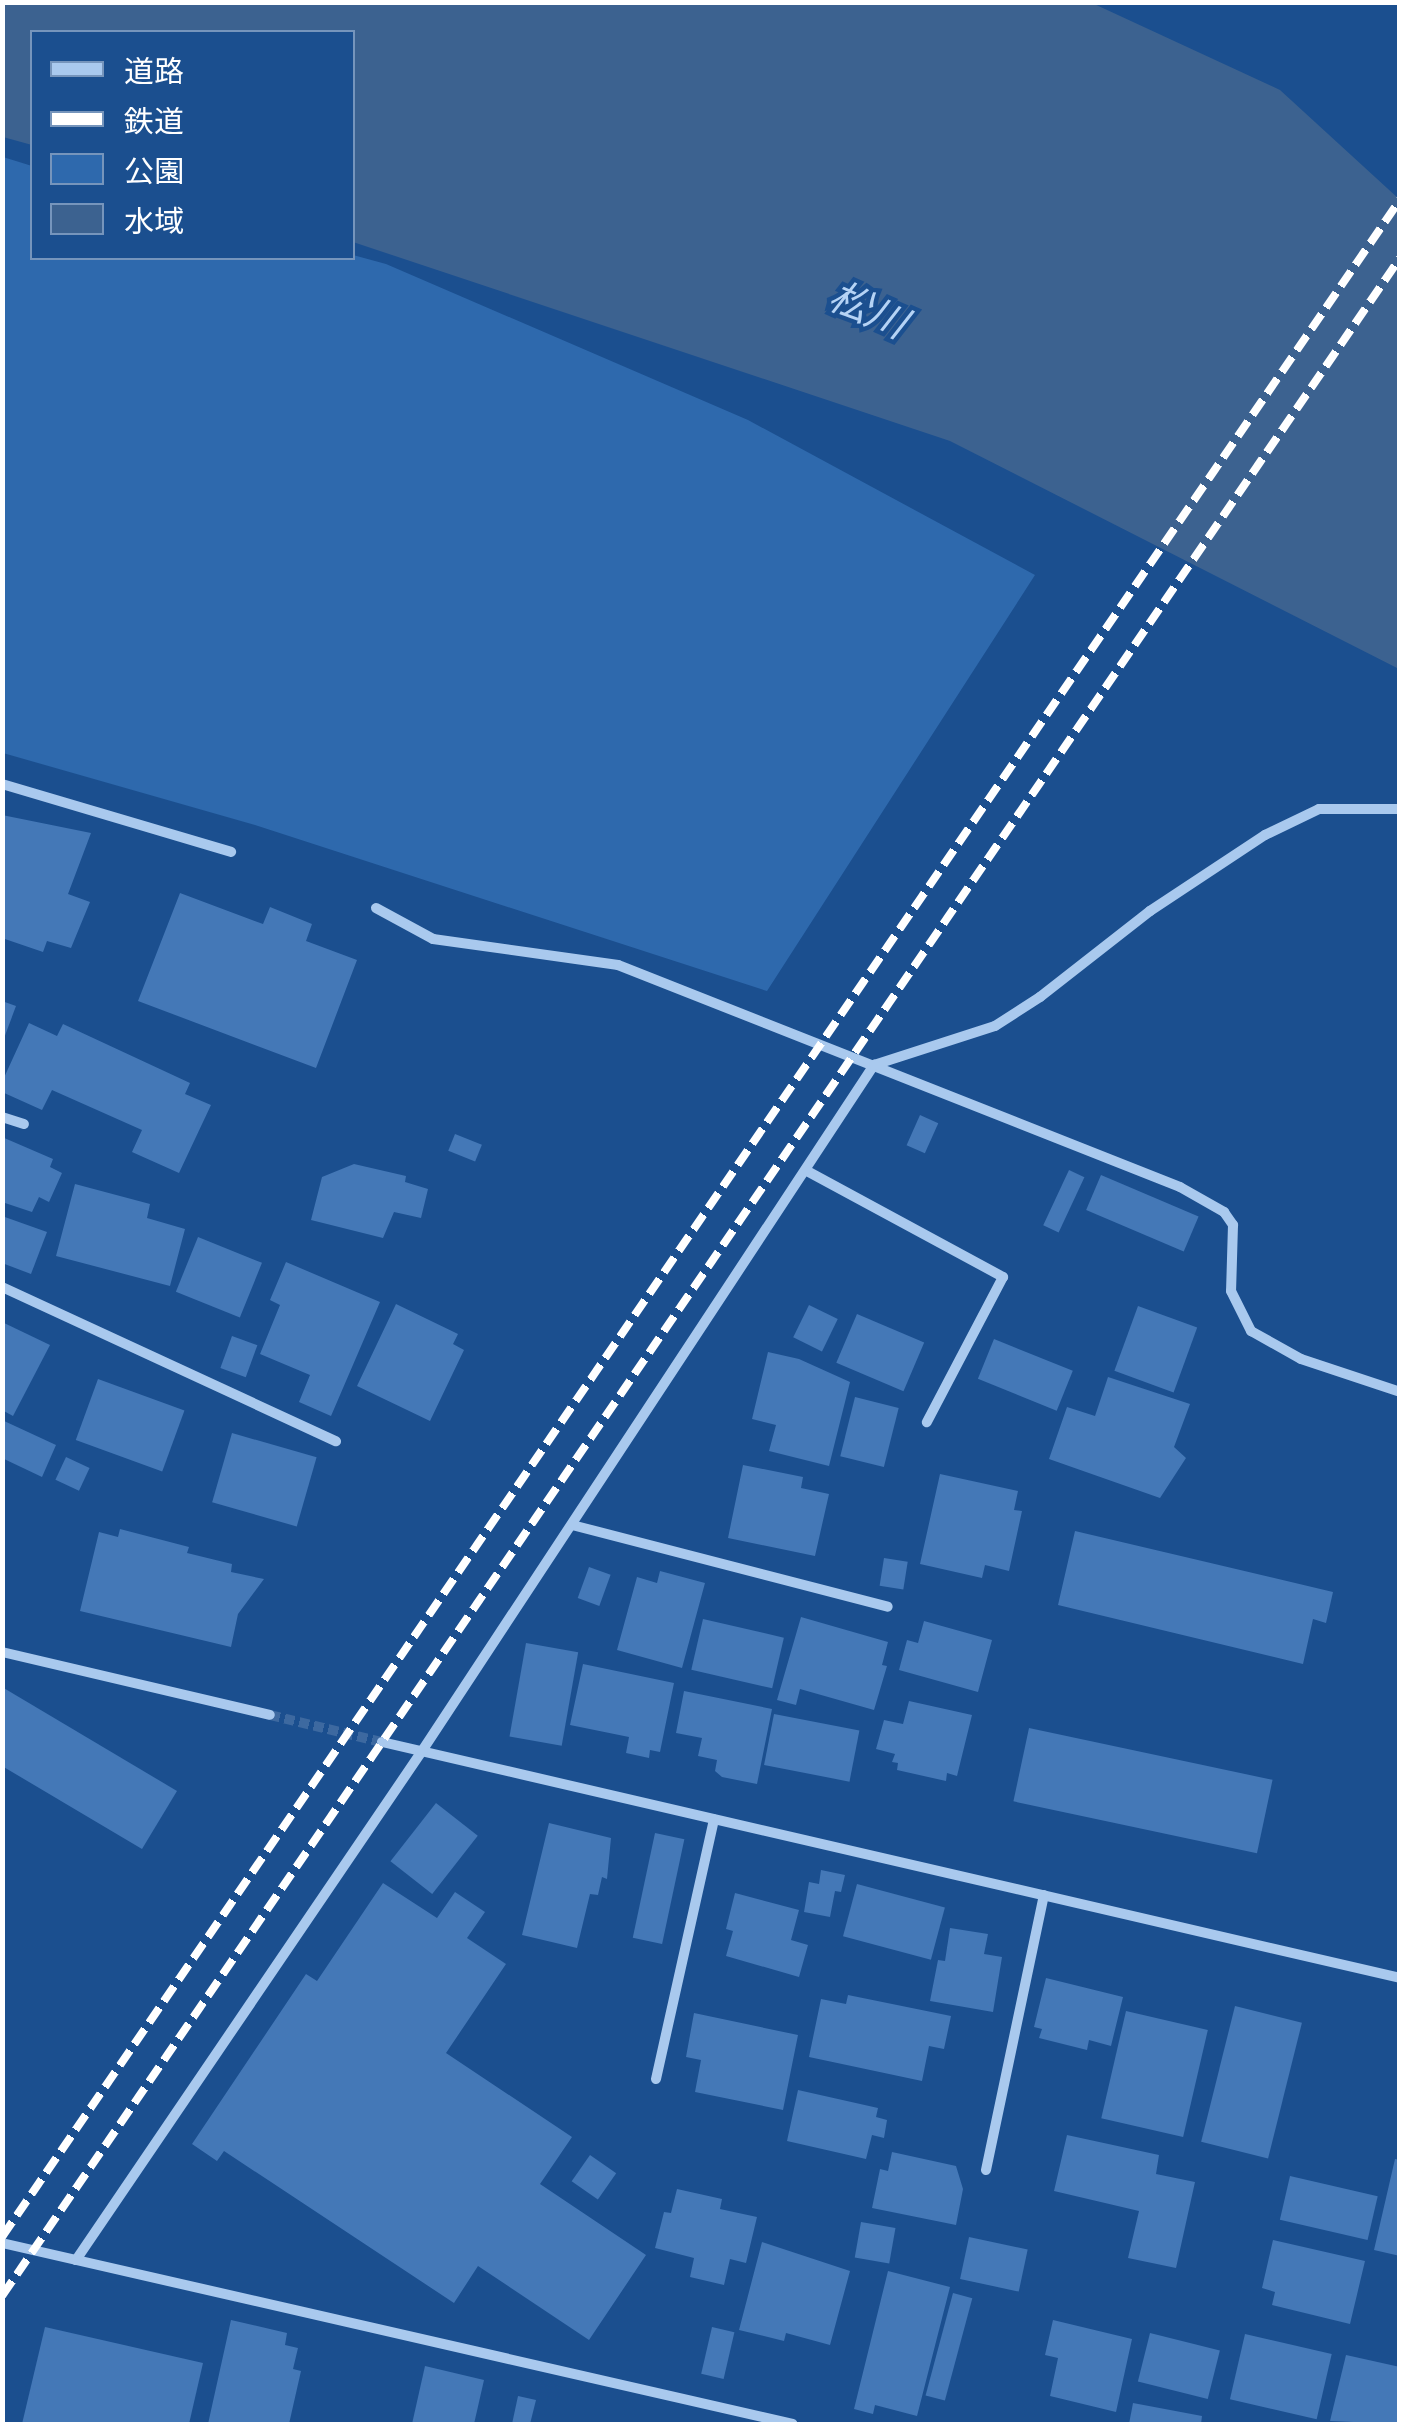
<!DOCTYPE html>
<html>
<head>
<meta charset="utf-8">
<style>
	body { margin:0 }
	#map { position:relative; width:1402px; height:2427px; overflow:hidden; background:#1b4f8f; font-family:Commissioner,"Noto Sans JP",sans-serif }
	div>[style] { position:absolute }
	.green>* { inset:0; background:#2e69ad }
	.water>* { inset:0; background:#3c6290 }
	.building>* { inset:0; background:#4478b7; transform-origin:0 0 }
	.minor-tunnel>* { height:10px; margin-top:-5px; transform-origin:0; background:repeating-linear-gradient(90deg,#3d69a0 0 10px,transparent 0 15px) }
	.minor>* { height:10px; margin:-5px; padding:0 5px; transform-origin:5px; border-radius:5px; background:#a9c9ee }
	.rail>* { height:8px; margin-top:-4px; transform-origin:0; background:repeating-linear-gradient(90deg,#fff 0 18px,transparent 0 26px) }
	span { translate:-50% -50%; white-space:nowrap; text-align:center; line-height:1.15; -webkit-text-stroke:9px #1b4f8f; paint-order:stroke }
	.water-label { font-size:40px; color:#b5d3f5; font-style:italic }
	.frame { position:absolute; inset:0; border:5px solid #fff; pointer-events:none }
	.legend { position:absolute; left:30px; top:30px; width:325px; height:230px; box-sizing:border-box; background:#1b4f8f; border:2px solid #7695bc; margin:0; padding:12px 18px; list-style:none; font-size:30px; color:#fff }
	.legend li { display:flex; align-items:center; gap:20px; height:50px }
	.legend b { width:50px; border:2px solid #7695bc }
</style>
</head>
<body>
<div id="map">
	<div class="green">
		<div style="clip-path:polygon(3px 157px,32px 166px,32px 258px,353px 255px,386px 264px,748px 420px,1035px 575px,767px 991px,255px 825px,3px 753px)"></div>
	</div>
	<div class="water">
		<div style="clip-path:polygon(2px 3px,1092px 3px,1280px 90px,1399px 199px,1399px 669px,950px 441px,353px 242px,352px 32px,32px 32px,32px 145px,3px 137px)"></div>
	</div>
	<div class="building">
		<div style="clip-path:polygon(2px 815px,91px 833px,68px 894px,90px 902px,71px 948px,47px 941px,43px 952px,2px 938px)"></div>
		<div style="clip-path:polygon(180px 893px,263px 924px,270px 907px,312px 924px,306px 941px,357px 960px,316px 1068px,138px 1001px)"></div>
		<div style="clip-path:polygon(2px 1001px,16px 1006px,3px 1041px,2px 1041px)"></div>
		<div style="clip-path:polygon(29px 1023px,57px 1036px,63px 1024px,190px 1083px,185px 1094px,211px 1105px,179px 1173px,132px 1152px,142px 1130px,52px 1090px,42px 1110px,2px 1092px,2px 1082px)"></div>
		<div style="left:920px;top:1115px;width:20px;height:33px;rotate:24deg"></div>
		<div style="left:455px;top:1134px;width:29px;height:18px;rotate:22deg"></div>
		<div style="clip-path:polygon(2px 1137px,53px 1159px,50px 1167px,62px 1173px,49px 1202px,39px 1197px,32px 1212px,2px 1202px)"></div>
		<div style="clip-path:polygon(354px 1164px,406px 1176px,405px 1182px,428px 1189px,421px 1218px,394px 1212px,383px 1238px,311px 1220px,322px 1177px)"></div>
		<div style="left:1069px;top:1170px;width:17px;height:61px;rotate:25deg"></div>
		<div style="left:1101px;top:1175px;width:106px;height:38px;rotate:23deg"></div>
		<div style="clip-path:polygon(75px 1184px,150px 1204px,147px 1218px,185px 1229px,170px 1286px,56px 1256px)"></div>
		<div style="clip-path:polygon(2px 1216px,47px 1232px,31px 1274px,2px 1263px)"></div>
		<div style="left:198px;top:1237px;width:69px;height:59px;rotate:22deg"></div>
		<div style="clip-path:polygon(286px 1262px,380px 1302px,331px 1416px,299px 1402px,310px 1375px,260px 1354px,280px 1305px,270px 1300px)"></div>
		<div style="clip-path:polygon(396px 1304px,458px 1334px,453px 1344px,464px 1350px,430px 1421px,357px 1386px)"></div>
		<div style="left:809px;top:1305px;width:32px;height:36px;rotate:26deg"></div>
		<div style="left:1138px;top:1306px;width:63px;height:69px;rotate:20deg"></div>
		<div style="left:857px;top:1314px;width:73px;height:53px;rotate:23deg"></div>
		<div style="clip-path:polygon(2px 1322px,50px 1345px,13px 1416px,2px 1410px)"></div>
		<div style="left:232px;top:1336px;width:27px;height:34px;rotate:20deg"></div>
		<div style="left:994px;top:1339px;width:85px;height:43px;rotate:22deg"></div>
		<div style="clip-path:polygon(768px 1352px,799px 1359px,850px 1382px,829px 1466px,769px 1451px,776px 1425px,752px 1419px)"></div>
		<div style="clip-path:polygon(1108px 1377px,1190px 1404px,1174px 1447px,1186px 1458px,1160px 1498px,1049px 1459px,1067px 1407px,1095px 1416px)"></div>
		<div style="left:98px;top:1379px;width:92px;height:65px;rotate:20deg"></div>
		<div style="left:855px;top:1397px;width:45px;height:61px;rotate:14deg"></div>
		<div style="clip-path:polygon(2px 1420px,56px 1445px,42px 1477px,2px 1458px)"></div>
		<div style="left:232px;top:1433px;width:88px;height:72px;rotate:16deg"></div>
		<div style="left:66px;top:1457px;width:26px;height:25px;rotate:25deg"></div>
		<div style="clip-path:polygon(743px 1465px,803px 1477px,801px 1488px,829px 1494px,815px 1556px,728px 1538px)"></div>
		<div style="clip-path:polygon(940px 1474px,1018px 1491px,1014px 1510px,1022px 1511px,1009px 1571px,985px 1565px,982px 1578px,920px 1564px)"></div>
		<div style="clip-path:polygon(120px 1529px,189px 1547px,187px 1553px,232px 1564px,231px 1572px,264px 1579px,238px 1614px,231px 1647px,80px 1611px,99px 1532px,118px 1537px)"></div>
		<div style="clip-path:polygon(1075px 1531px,1333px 1592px,1326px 1623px,1313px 1619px,1303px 1664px,1058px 1605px)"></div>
		<div style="left:884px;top:1558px;width:24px;height:28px;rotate:9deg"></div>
		<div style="left:589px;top:1567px;width:23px;height:33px;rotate:20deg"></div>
		<div style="clip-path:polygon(660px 1571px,705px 1583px,682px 1668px,617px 1650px,637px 1577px,657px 1583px)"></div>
		<div style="clip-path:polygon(801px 1617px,888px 1642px,882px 1665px,887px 1666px,874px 1710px,800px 1689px,796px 1705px,777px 1700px)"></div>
		<div style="left:703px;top:1619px;width:83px;height:52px;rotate:13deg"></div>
		<div style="clip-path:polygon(924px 1621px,992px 1640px,978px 1692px,899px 1670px,907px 1640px,918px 1643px)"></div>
		<div style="left:526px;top:1643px;width:53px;height:95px;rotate:10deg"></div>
		<div style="clip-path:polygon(583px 1664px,674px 1683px,660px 1752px,650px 1750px,649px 1758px,626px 1753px,629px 1737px,570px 1725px)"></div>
		<div style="clip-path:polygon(2px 1687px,177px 1791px,142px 1849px,2px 1766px)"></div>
		<div style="clip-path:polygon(684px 1691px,772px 1709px,757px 1784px,722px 1777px,715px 1771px,717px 1760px,698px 1756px,702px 1738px,676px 1733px)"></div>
		<div style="clip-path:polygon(909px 1701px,972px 1715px,957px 1776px,947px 1773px,946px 1781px,897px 1770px,898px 1763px,892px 1762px,895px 1754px,876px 1749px,884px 1720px,903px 1724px)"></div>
		<div style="left:774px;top:1714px;width:87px;height:52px;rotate:11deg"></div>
		<div style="left:1029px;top:1728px;width:249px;height:75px;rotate:12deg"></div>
		<div style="left:436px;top:1803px;width:53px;height:74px;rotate:38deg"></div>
		<div style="clip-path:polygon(549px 1823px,611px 1838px,607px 1879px,602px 1877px,598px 1895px,590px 1894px,577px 1948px,522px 1935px)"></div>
		<div style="left:655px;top:1833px;width:30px;height:107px;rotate:12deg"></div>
		<div style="clip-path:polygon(821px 1870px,845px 1875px,841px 1892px,835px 1891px,830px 1917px,804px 1912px,809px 1882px,819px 1884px)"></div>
		<div style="clip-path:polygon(383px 1883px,437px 1918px,455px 1892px,485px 1912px,467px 1938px,506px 1964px,446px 2053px,572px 2137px,540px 2184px,646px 2255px,589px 2340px,478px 2266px,454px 2303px,224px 2151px,217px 2161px,192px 2144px,306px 1974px,317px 1981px)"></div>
		<div style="left:857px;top:1884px;width:91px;height:54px;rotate:15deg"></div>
		<div style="clip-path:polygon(735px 1893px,799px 1910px,791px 1940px,808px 1945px,799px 1977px,726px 1956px,733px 1931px,726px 1929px)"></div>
		<div style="clip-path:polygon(950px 1928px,988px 1934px,984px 1954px,1002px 1957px,993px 2012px,930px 2001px,938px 1960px,945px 1961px)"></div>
		<div style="clip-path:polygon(1046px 1978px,1123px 1997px,1111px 2046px,1089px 2040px,1087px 2050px,1039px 2038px,1042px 2029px,1034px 2027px)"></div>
		<div style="clip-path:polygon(848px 1995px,951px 2016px,944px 2049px,929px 2046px,922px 2081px,809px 2057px,821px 1999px,846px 2004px)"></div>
		<div style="left:1235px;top:2006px;width:69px;height:140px;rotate:14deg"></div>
		<div style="left:1126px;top:2011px;width:84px;height:110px;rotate:13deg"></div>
		<div style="clip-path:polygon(694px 2013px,798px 2035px,783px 2110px,695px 2092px,701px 2060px,686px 2057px)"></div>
		<div style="clip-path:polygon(798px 2090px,878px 2108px,876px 2117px,887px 2120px,884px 2138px,872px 2135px,866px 2159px,787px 2141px)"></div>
		<div style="clip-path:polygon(1067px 2135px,1159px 2155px,1156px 2174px,1195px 2182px,1176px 2268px,1128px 2258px,1139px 2211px,1054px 2191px)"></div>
		<div style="clip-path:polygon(892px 2152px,956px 2166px,963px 2189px,956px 2225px,872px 2208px,880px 2169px,888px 2171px)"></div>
		<div style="left:590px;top:2155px;width:32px;height:32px;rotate:35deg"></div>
		<div style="clip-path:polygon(1395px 2159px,1400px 2160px,1400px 2256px,1374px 2250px)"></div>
		<div style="left:1290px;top:2176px;width:90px;height:45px;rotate:13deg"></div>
		<div style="clip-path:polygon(677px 2189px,722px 2199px,720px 2209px,757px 2217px,746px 2263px,730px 2259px,724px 2285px,690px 2277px,694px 2258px,655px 2248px,664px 2212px,671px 2213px)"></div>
		<div style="left:861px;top:2222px;width:35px;height:36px;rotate:10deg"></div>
		<div style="left:969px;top:2237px;width:60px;height:43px;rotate:12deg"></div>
		<div style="clip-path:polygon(1273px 2240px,1365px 2261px,1350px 2324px,1272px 2305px,1275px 2292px,1262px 2288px)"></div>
		<div style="clip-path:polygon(762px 2242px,850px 2271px,830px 2345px,786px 2333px,784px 2341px,739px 2330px)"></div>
		<div style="clip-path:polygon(888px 2271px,950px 2287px,917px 2416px,875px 2405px,873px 2414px,854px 2409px)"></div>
		<div style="left:953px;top:2293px;width:20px;height:106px;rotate:15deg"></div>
		<div style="clip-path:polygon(231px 2320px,287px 2333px,285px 2345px,298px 2348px,293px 2369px,301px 2371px,289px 2424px,208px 2424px)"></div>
		<div style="clip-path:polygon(1053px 2320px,1132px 2339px,1116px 2412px,1050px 2396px,1058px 2358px,1045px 2355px)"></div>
		<div style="clip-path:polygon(45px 2327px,203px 2363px,189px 2424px,22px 2424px)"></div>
		<div style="left:712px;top:2327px;width:23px;height:48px;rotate:13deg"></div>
		<div style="left:1150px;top:2333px;width:72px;height:50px;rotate:14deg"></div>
		<div style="left:1245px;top:2334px;width:89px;height:67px;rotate:13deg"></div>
		<div style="clip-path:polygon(1346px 2355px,1400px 2367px,1400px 2424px,1330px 2421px)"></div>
		<div style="clip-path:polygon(425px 2366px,484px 2380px,474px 2424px,412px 2424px)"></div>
		<div style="clip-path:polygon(518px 2396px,536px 2400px,530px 2424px,512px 2424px)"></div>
		<div style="clip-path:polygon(1133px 2403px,1202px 2416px,1201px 2424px,1129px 2424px)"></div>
	</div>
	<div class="minor-tunnel">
		<div style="left:270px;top:1715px;width:115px;rotate:13.6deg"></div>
	</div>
	<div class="minor">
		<div style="left:2px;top:784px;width:239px;rotate:16.5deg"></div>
		<div style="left:376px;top:908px;width:65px;rotate:28.5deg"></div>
		<div style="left:433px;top:939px;width:187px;rotate:8deg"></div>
		<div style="left:618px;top:965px;width:604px;rotate:21.55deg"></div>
		<div style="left:1180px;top:1187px;width:51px;rotate:29.6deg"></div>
		<div style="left:1224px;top:1212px;width:16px;rotate:55deg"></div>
		<div style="left:1233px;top:1225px;width:66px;rotate:91.7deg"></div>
		<div style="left:1231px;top:1291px;width:45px;rotate:63.4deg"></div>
		<div style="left:1251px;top:1331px;width:57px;rotate:29.2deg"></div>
		<div style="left:1301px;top:1359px;width:104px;rotate:18.4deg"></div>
		<div style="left:2px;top:1117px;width:23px;rotate:18deg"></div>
		<div style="left:807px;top:1171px;width:223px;rotate:28.4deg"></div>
		<div style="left:1003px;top:1277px;width:164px;rotate:117.7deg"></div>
		<div style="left:2px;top:1287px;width:368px;rotate:24.8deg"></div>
		<div style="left:572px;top:1525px;width:326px;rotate:14.5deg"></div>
		<div style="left:2px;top:1652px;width:275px;rotate:13.2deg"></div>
		<div style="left:382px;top:1742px;width:1045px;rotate:13.05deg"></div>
		<div style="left:656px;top:2079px;width:266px;rotate:-77.4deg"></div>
		<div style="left:986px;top:2170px;width:281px;rotate:-78.1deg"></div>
		<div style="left:2px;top:2243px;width:811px;rotate:12.89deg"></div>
		<div style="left:76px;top:2260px;width:615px;rotate:-55.79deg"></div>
		<div style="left:422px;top:1751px;width:822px;rotate:-56.62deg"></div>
		<div style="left:874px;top:1065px;width:127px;rotate:-17.9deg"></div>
		<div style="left:995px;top:1026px;width:54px;rotate:-32.8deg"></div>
		<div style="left:1040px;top:997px;width:140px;rotate:-38deg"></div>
		<div style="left:1150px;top:911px;width:138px;rotate:-33.5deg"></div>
		<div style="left:1265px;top:835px;width:60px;rotate:-25.7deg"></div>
		<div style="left:1319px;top:809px;width:81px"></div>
	</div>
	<div class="rail">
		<div style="left:2px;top:2237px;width:2471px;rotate:-55.54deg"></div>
		<div style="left:2px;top:2296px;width:2471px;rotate:-55.55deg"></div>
	</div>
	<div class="water-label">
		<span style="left:869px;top:308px;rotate:24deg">松川</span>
	</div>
	<div class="frame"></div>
	<ul class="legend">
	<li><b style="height:12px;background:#a9c9ee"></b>道路</li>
	<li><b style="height:12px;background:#fff"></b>鉄道</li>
	<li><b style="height:28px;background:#2e69ad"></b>公園</li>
	<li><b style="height:28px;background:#3c6290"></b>水域</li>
	</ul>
</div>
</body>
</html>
